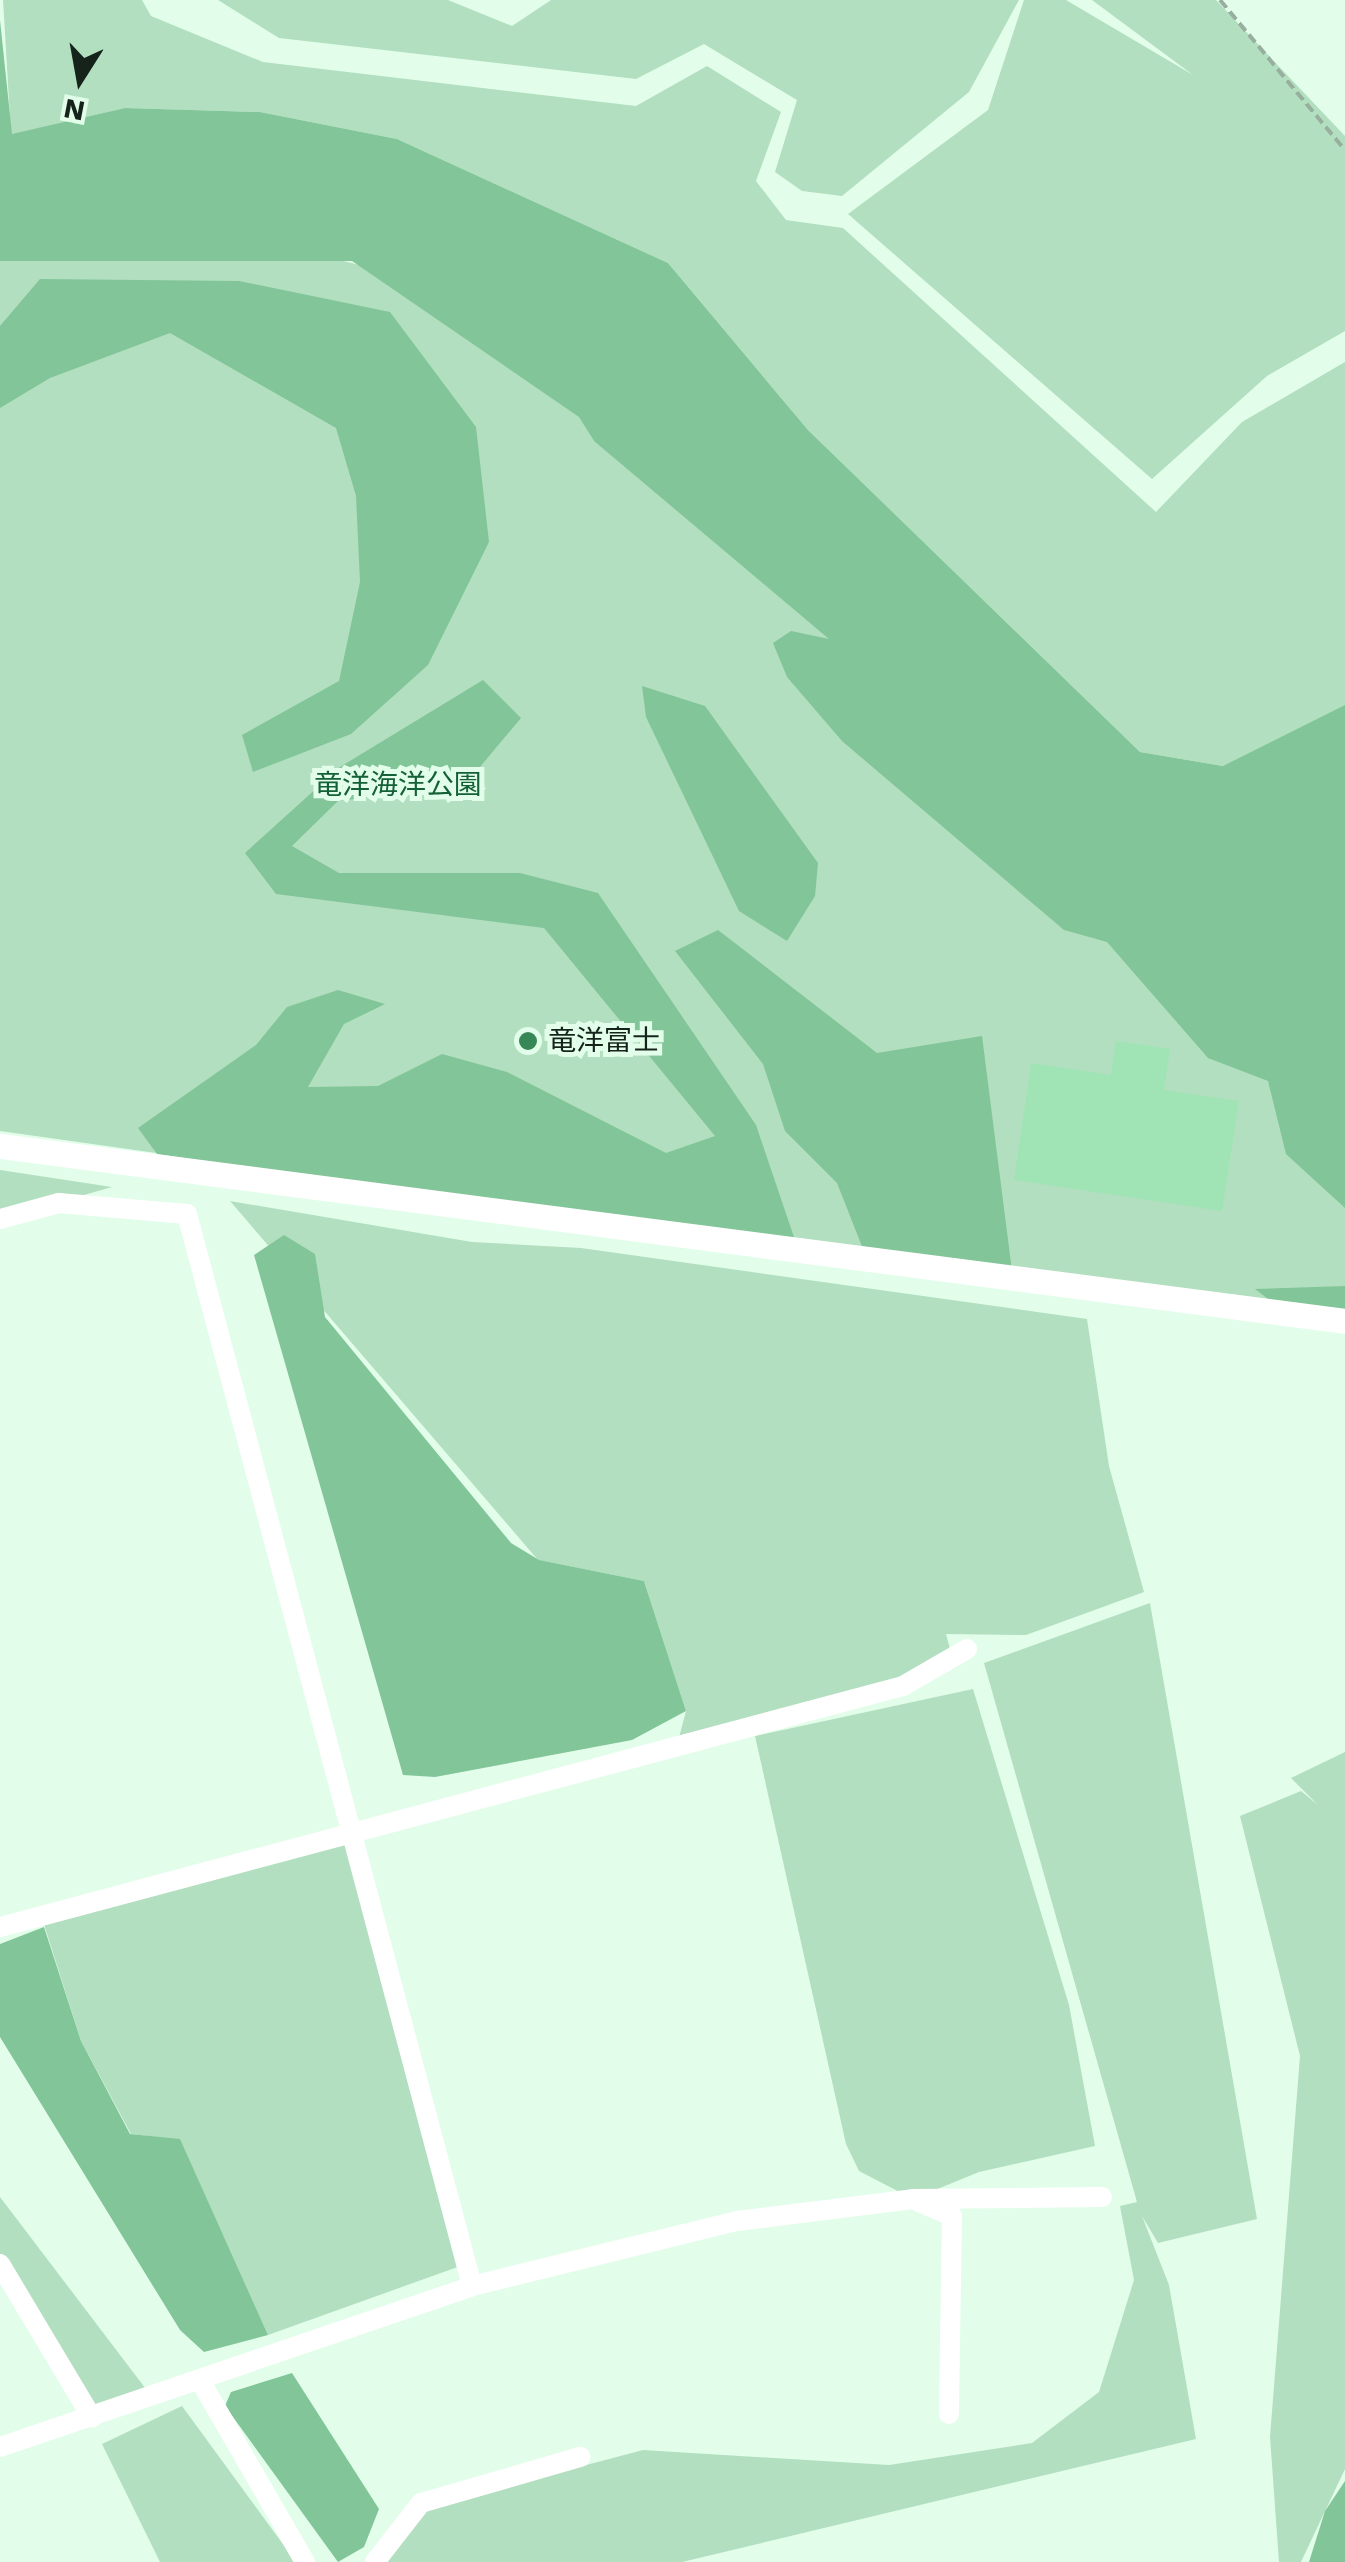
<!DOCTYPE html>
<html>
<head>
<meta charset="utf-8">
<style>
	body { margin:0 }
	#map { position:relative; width:1345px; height:2562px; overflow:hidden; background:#e2feea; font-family:"Work Sans","Noto Sans JP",sans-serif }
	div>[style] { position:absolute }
	.green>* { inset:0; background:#b2dfbf }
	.forest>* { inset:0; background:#82c598 }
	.building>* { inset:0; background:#a0e3b5 }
	.path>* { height:4px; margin-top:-2px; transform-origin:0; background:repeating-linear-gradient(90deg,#98ae9e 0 10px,transparent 0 15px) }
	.minor>* { height:20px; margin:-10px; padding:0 10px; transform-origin:10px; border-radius:10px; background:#fff }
	.tertiary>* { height:25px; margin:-12.5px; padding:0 12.5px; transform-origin:12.5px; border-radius:12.5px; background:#fff }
	.dots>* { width:28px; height:28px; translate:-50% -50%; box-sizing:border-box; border:5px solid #e2feea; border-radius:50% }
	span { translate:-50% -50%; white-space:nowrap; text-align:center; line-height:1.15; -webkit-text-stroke:10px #e2feea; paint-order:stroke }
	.park-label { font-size:28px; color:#156137 }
	.poi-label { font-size:28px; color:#16231a }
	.left { translate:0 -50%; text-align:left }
	.north { position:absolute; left:30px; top:30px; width:100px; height:100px; -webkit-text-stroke:8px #e2feea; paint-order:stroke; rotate:191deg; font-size:28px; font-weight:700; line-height:40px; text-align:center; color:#16231a }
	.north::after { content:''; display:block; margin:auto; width:35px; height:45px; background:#16231a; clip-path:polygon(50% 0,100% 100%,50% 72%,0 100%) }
</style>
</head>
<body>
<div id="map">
	<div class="green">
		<div style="clip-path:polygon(3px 0,142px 0,151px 16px,263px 62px,636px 106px,707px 66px,781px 112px,756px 181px,786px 220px,843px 228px,1156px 512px,1242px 422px,1345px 362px,1345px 723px,1223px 766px,1140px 752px,808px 430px,668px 263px,397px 139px,260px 112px,125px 108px,11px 135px)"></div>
		<div style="clip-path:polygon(218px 0,448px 0,512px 26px,551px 0,1019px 0,969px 92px,842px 196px,802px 191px,775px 172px,797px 100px,704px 44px,636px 79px,279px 38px)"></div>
		<div style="clip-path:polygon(1024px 0,1066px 0,1193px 75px,1092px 0,1216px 0,1345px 136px,1345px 331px,1267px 376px,1152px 479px,848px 214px,988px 110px)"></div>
		<div style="clip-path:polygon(0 253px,327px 257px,380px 270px,580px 417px,594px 441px,614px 443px,811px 616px,1345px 1124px,1345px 1320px,0 1131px)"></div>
		<div style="clip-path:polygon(0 1170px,112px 1187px,0 1219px)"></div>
		<div style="clip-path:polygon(230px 1201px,472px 1242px,581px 1248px,1087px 1319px,1109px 1466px,1144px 1592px,1026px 1635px,946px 1634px,951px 1653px,913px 1679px,677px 1745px,686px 1711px,644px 1581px,538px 1560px)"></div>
		<div style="clip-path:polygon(1150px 1603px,1257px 2219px,1158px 2243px,1142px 2216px,1169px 2285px,1196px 2439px,682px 2562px,376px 2562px,413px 2511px,643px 2450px,889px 2465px,1032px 2443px,1099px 2392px,1134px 2280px,1120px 2206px,1137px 2202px,984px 1663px)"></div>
		<div style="clip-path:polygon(973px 1689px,1069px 2005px,1095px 2146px,979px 2172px,913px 2199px,859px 2171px,846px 2144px,755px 1736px)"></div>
		<div style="clip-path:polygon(1345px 1752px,1345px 2469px,1301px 2562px,1279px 2562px,1270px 2437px,1300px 2056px,1240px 1816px,1301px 1791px,1318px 1805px,1291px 1778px)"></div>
		<div style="clip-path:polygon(355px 1830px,466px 2264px,268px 2335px,180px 2140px,131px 2134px,81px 2041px,42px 1918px)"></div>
		<div style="clip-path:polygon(0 2197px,152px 2397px,92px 2418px,0 2260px)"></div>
		<div style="clip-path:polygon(182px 2406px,296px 2562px,160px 2562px,102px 2444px)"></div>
	</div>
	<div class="forest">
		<div style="clip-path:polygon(0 20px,12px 134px,125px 108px,260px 112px,397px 139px,668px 263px,808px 430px,1140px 752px,1223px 766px,1345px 705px,1345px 1208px,1286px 1154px,1268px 1081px,1208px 1058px,1107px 942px,1064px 930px,842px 741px,787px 677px,773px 643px,791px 631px,829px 639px,594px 441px,579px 417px,352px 261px,0 261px)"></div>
		<div style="clip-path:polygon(40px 279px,239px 281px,390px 312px,476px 427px,489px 542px,428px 665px,351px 734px,253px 772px,242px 735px,339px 681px,360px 582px,356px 496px,336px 428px,170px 333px,50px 378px,0 408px,0 326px)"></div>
		<div style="clip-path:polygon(483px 680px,521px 718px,464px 786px,338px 801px,292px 846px,339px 873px,520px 873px,598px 893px,756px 1125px,798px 1249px,157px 1154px,138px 1128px,256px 1045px,287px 1007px,338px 990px,385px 1004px,344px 1024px,308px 1087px,378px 1086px,442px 1054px,507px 1072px,666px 1153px,715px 1136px,544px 928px,276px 894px,245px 853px,340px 767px)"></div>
		<div style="clip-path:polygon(642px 686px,705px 706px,818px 863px,815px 896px,787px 941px,739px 911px,646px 717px)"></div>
		<div style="clip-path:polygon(718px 930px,877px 1053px,982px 1036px,1012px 1271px,867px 1259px,837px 1183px,785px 1131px,763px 1064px,675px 951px)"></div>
		<div style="clip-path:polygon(284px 1235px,315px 1254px,325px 1317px,511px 1543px,539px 1560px,644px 1581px,686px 1711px,632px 1740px,435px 1777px,403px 1775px,254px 1255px)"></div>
		<div style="clip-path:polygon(1345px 1286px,1345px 1321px,1288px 1314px,1255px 1289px)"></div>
		<div style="clip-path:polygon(44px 1927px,81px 2041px,130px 2134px,180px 2139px,268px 2335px,204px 2352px,180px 2330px,0 2037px,0 1944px)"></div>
		<div style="clip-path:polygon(292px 2373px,379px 2509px,364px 2547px,338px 2562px,225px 2406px,231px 2392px)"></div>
		<div style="clip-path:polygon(1345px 2481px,1345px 2562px,1309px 2562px,1325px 2511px)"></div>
	</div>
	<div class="building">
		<div style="clip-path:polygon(1116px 1041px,1170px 1049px,1164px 1090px,1239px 1101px,1222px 1211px,1014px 1180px,1031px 1063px,1111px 1075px)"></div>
	</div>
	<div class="path">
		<div style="left:1220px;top:0;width:195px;rotate:50.2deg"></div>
	</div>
	<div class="minor">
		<div style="left:0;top:1219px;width:61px;rotate:-15.2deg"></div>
		<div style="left:59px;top:1203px;width:128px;rotate:4.9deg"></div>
		<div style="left:187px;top:1214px;width:1109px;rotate:75.11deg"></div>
		<div style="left:0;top:1927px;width:935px;rotate:-14.94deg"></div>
		<div style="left:903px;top:1686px;width:74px;rotate:-30deg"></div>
		<div style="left:919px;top:2202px;width:36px;rotate:23deg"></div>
		<div style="left:952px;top:2216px;width:198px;rotate:90.9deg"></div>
		<div style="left:0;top:2264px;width:179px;rotate:59.1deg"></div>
		<div style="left:201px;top:2382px;width:208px;rotate:60deg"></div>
		<div style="left:0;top:2447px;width:499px;rotate:-18.8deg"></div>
		<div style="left:472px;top:2286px;width:273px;rotate:-13.8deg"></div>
		<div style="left:737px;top:2221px;width:177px;rotate:-7.1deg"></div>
		<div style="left:913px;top:2199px;width:189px;rotate:-0.6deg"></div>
		<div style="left:375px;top:2562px;width:75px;rotate:-52.1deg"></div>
		<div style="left:421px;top:2503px;width:166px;rotate:-16.1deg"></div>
	</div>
	<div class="tertiary">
		<div style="left:0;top:1146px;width:1356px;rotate:7.41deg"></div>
	</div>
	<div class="dots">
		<div style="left:528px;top:1041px;background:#388757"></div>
	</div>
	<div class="park-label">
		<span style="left:398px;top:785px">竜洋海洋公園</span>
	</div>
	<div class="poi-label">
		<span class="left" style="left:548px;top:1041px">竜洋富士</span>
	</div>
	<div class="north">N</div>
</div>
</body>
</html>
